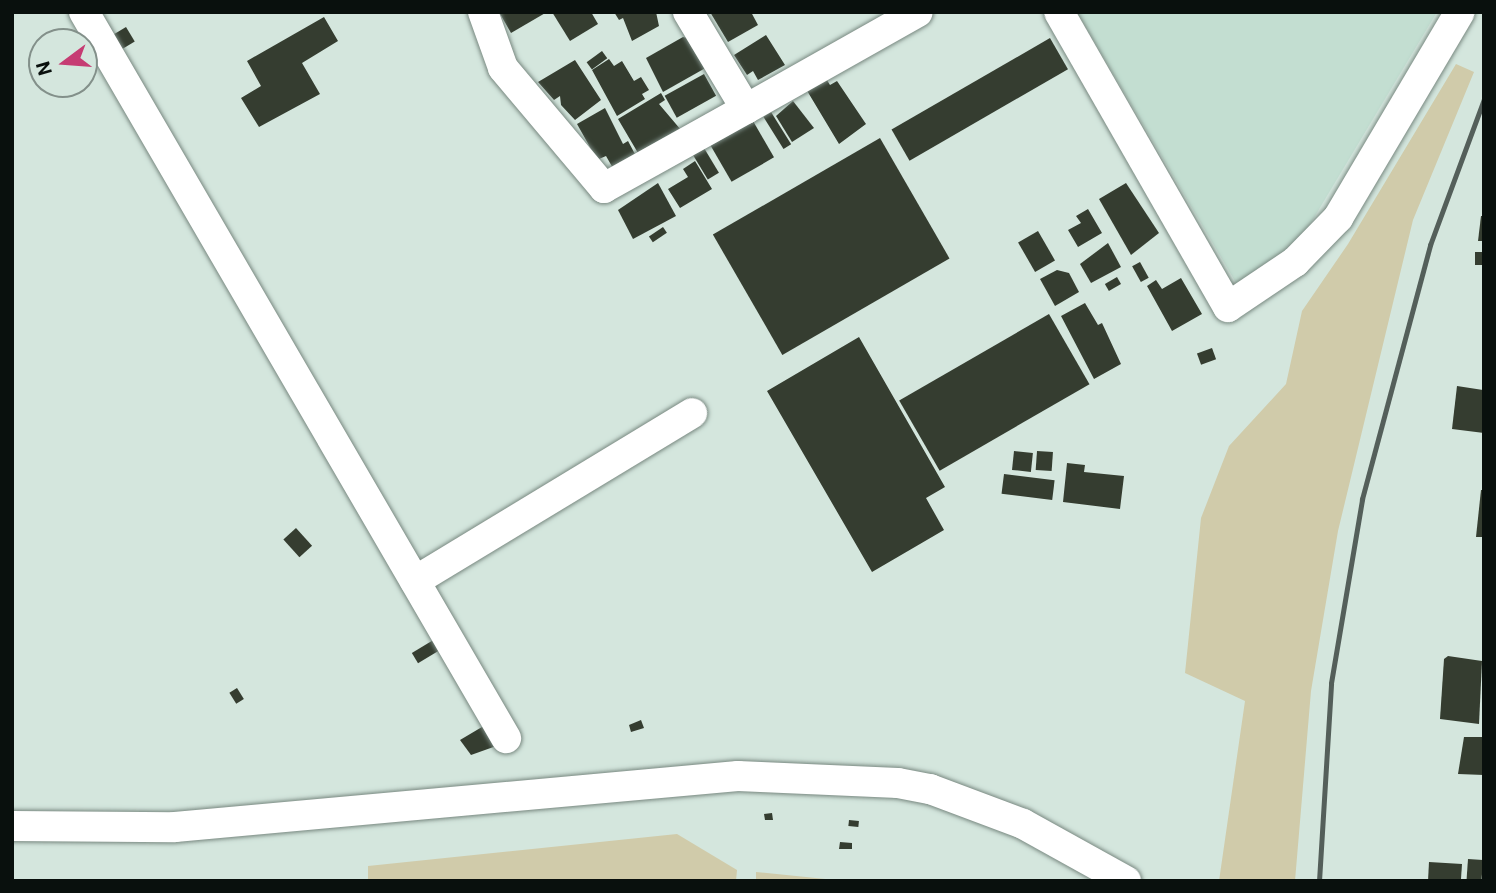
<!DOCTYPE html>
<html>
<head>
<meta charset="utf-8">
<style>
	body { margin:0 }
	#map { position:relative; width:1496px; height:893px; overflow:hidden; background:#d4e6dd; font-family:Roboto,sans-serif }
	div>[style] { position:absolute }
	.built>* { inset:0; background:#c3ded1 }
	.green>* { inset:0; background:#d0cbaa }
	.building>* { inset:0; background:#353d30; transform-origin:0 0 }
	.roads { filter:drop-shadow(0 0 2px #788880) drop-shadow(0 0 2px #788880) }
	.street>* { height:30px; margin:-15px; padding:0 15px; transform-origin:15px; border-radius:15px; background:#fff }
	.rail>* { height:5px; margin:-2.5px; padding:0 2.5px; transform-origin:2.5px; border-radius:2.5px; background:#545f5a }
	span { translate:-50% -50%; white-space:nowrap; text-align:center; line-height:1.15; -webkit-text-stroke:7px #d4e6dd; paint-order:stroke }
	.frame { position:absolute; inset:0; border:14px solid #09100d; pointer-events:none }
	.north { position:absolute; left:28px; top:28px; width:70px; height:70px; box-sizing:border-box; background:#d4e6dd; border:2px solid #83908a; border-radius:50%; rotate:254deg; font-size:19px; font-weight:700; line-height:28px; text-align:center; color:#09100d }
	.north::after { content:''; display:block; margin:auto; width:24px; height:32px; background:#c63c73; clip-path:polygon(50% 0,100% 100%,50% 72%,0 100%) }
</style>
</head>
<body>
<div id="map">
	<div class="built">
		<div style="clip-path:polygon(1077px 12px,1437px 12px,1303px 236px,1242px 293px)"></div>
	</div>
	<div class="green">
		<div style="clip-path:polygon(1456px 64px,1474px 72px,1413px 220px,1338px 531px,1311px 691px,1295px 881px,1219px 881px,1245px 701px,1185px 673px,1201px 518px,1229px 446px,1286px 384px,1302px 311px,1348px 244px)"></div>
		<div style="clip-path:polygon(677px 834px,737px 870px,736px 881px,368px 881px,368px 866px)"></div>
		<div style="clip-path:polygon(756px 872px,845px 881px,756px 881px)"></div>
	</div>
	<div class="building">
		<div style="clip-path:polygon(499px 12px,547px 12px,511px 33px)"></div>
		<div style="clip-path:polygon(552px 12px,591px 12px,598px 24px,570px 41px)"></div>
		<div style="clip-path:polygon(614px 12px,656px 12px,659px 26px,632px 41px,623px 18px,619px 20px)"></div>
		<div style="clip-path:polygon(710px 12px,751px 12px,758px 25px,728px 42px)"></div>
		<div style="clip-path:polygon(324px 17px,338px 41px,302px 63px,320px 94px,259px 127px,241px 98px,261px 86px,247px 61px)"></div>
		<div style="left:126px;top:27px;width:17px;height:16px;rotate:59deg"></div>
		<div style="clip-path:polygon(766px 35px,785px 65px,758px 80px,753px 71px,747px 75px,734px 55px)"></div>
		<div style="clip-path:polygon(683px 37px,692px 39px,709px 66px,663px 92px,646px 58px)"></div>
		<div style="left:1050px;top:38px;width:36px;height:183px;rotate:60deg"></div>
		<div style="left:602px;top:51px;width:9px;height:19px;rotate:54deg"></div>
		<div style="clip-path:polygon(609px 59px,614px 66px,622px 61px,634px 81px,641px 77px,649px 90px,642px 94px,645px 99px,617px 116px,592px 70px)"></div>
		<div style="clip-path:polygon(575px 60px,601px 100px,575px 120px,561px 105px,560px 96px,554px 100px,538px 82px)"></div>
		<div style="left:704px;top:74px;width:25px;height:45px;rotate:61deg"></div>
		<div style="clip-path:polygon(825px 77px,830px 85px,837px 81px,866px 124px,839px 144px,806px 89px)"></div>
		<div style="clip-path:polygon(661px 93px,665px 100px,659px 104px,681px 130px,638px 153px,618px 119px)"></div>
		<div style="clip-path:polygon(793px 101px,814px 128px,792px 142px,776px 116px)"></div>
		<div style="clip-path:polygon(605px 108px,623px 144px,628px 141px,636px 156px,614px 170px,606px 156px,599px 159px,591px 149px,577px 124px)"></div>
		<div style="left:771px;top:112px;width:38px;height:9px;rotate:58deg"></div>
		<div style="left:753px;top:121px;width:42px;height:49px;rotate:60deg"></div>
		<div style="left:880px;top:138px;width:139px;height:193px;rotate:60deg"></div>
		<div style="left:704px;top:148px;width:29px;height:13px;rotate:59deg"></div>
		<div style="clip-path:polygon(695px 161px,712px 189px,680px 208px,668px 189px,688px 177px,683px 169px)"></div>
		<div style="clip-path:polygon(658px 183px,676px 216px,633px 239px,618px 210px)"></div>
		<div style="clip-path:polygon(1126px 183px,1159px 233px,1131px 255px,1099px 199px)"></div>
		<div style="clip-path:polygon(1088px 209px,1102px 233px,1078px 247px,1068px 230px,1081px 223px,1076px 216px)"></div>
		<div style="clip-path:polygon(1481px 216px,1484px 216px,1484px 241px,1478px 241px)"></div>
		<div style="left:663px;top:227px;width:7px;height:17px;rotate:56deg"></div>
		<div style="left:1038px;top:231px;width:34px;height:23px;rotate:60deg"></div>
		<div style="clip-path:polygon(1108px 243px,1121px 267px,1091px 283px,1080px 264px)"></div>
		<div style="left:1475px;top:252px;width:9px;height:13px"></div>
		<div style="left:1140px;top:262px;width:18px;height:9px;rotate:61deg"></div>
		<div style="clip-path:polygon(1057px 270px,1069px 273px,1079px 292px,1055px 306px,1040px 279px)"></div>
		<div style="left:1117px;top:277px;width:8px;height:14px;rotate:60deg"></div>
		<div style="clip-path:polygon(1181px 278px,1202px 314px,1172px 331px,1147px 286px,1156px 280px,1162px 289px)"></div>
		<div style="clip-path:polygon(1085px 303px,1098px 325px,1102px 323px,1121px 364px,1094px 379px,1061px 316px)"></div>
		<div style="left:1049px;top:314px;width:81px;height:173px;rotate:60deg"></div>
		<div style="clip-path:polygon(859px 337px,945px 487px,926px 498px,944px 530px,872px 572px,767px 391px)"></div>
		<div style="left:1212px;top:348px;width:12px;height:16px;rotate:70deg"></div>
		<div style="clip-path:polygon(1457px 386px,1483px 390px,1484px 433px,1452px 429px)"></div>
		<div style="left:1014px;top:451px;width:19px;height:19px;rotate:6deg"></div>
		<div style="left:1037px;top:451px;width:16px;height:19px;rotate:4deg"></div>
		<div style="clip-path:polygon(1067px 463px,1085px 465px,1084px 472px,1124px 476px,1120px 509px,1063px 502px)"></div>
		<div style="left:1004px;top:474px;width:51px;height:20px;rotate:7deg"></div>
		<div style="clip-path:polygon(1481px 490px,1484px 490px,1484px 537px,1476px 537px)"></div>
		<div style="left:296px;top:528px;width:24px;height:17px;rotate:48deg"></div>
		<div style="left:435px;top:639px;width:12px;height:27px;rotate:59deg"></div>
		<div style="clip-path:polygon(1448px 656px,1482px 661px,1479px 724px,1440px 719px,1444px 659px)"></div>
		<div style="left:237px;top:688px;width:13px;height:9px;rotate:58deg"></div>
		<div style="clip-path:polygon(641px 720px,644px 728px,631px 732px,629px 725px)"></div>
		<div style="clip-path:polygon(487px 724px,499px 745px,471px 755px,460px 740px)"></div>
		<div style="clip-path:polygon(1464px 737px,1484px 737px,1484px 775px,1458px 774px)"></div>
		<div style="clip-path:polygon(772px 813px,773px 820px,765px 820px,764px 814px)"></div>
		<div style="left:849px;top:820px;width:10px;height:6px;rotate:6deg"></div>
		<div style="clip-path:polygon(840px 842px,852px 843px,852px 849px,839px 849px)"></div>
		<div style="left:1468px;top:859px;width:15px;height:20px;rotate:4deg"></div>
		<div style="clip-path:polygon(1429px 862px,1462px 864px,1461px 879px,1428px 881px)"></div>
	</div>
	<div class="roads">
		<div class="street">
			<div style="left:84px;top:12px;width:840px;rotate:59.83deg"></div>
			<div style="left:483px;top:12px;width:59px;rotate:70.3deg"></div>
			<div style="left:503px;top:68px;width:157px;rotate:49.9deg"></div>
			<div style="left:604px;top:188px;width:162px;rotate:-29.1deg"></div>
			<div style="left:746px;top:109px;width:113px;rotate:-120.9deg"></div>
			<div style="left:1059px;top:12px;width:340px;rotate:60.2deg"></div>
			<div style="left:1228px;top:307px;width:81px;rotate:-33.9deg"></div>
			<div style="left:1295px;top:262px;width:62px;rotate:-45.7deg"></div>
			<div style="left:1338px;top:218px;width:239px;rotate:-59.4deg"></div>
			<div style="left:746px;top:109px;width:197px;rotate:-29.4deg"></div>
			<div style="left:415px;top:581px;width:324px;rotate:-31.2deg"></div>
			<div style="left:12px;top:826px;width:163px;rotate:0.4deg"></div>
			<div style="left:175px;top:827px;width:565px;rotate:-5.18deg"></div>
			<div style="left:738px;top:776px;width:160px;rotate:2.5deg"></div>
			<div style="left:898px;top:783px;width:33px;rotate:11deg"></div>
			<div style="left:930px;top:789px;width:99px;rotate:20.6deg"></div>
			<div style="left:1023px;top:824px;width:118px;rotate:29deg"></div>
		</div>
	</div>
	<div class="rail">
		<div style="left:1319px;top:881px;width:198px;rotate:-86.5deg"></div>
		<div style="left:1331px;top:683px;width:187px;rotate:-80.4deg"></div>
		<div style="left:1362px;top:499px;width:263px;rotate:-75deg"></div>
		<div style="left:1430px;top:245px;width:156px;rotate:-69.7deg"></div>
	</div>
	<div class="frame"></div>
	<div class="north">N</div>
</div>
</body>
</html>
